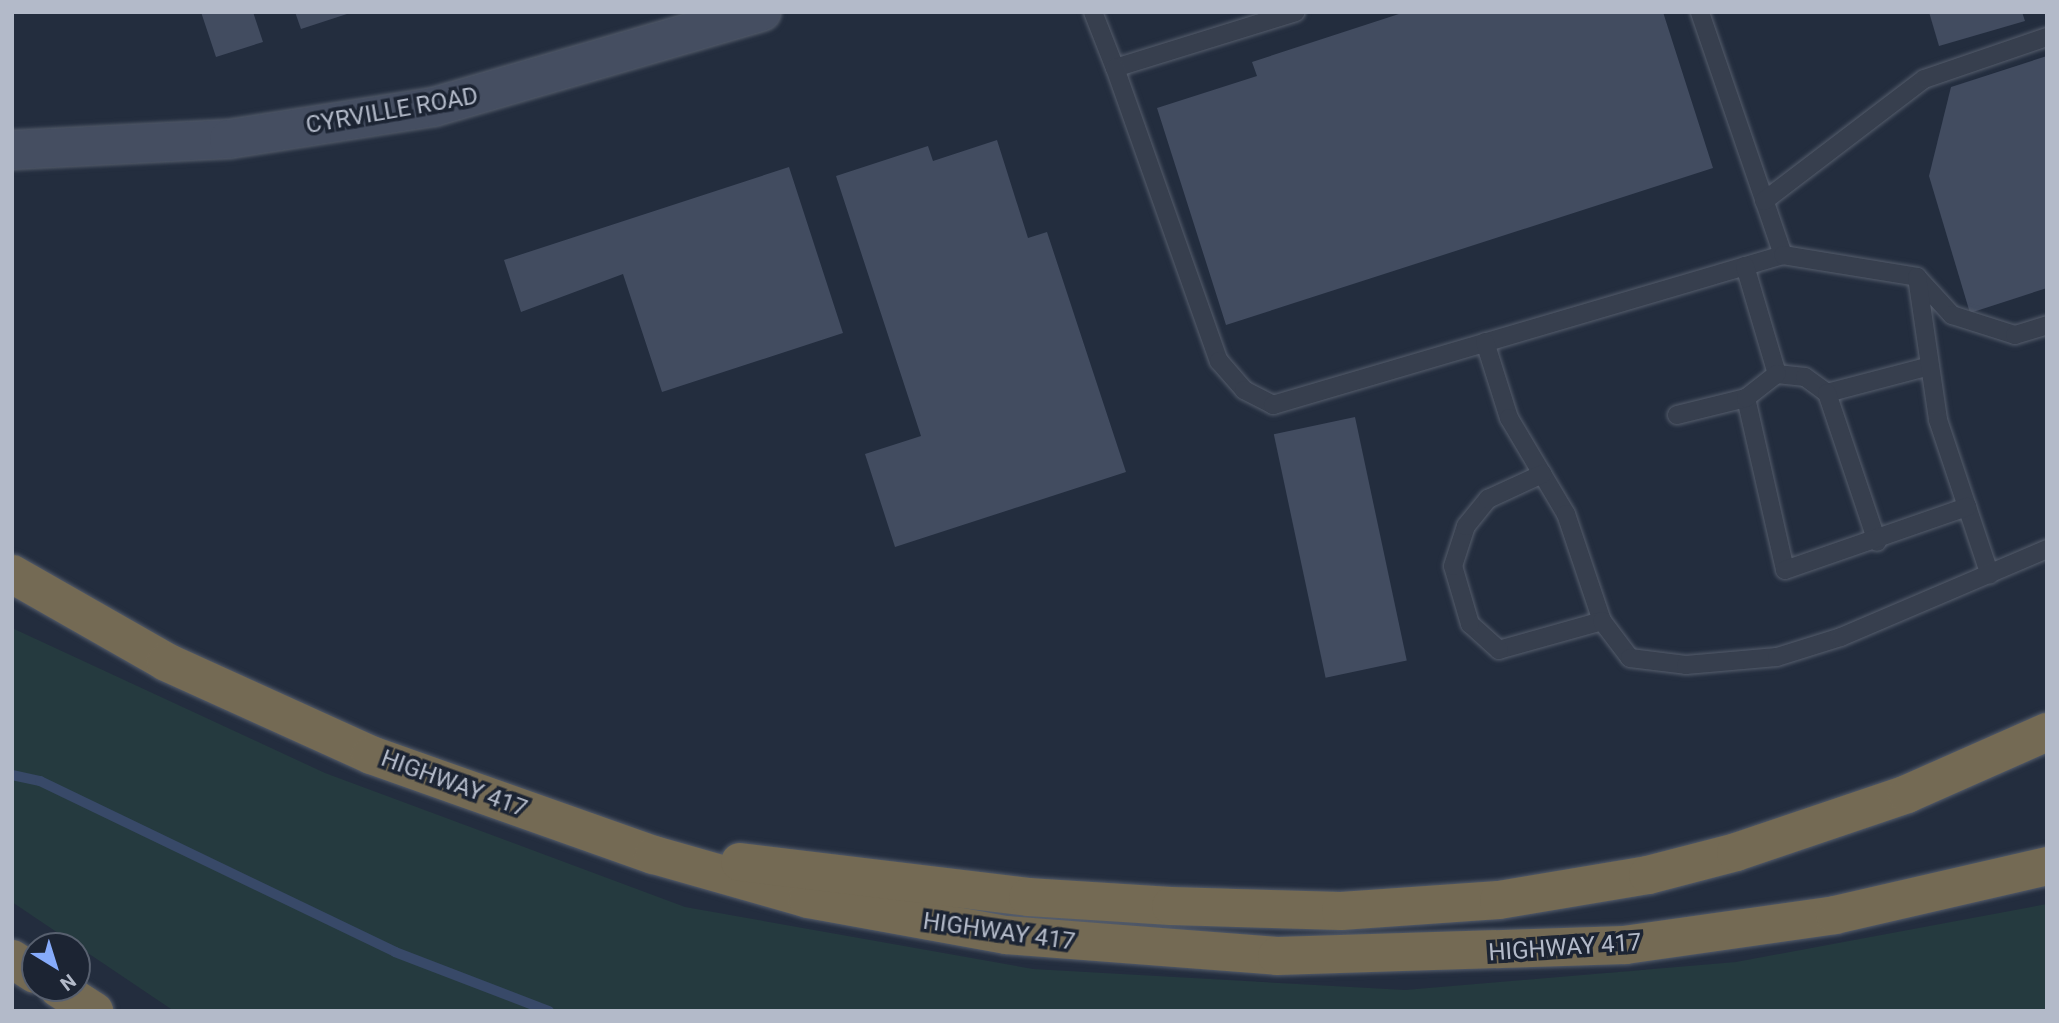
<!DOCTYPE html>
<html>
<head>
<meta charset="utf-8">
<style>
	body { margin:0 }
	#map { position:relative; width:2059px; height:1023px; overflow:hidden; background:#232d3e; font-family:Roboto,sans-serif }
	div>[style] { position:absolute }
	.green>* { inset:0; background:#253a3f }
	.stream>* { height:10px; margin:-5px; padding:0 5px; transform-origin:5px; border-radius:5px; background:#384968 }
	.building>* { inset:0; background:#424c60; transform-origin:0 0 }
	.roads { filter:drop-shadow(0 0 2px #555d6c) drop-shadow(0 0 2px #555d6c) }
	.lane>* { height:18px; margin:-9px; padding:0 9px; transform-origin:9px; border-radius:9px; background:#373f4e }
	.secondary>* { height:38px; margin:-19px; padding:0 19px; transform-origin:19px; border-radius:19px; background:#454e61 }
	.highway>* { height:38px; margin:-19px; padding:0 19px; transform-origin:19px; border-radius:19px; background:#746a54 }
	span { translate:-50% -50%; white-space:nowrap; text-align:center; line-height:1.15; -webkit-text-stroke:7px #1c2433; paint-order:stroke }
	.street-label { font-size:24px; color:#b3bac9 }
	.frame { position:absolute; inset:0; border:14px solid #b3bac9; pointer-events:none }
	.north { position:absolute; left:21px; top:932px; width:70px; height:70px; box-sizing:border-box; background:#1c2433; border:2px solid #58606f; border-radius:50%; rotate:142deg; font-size:19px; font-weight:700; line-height:28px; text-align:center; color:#b3bac9 }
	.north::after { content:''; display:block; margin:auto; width:24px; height:32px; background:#86abfb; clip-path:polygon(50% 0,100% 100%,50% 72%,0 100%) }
</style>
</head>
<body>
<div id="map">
	<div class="green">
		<div style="clip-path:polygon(12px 628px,325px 773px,685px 907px,1033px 969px,1405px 990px,1736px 962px,2047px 904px,2047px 1011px,174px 1011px,12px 902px)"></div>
	</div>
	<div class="stream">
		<div style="left:12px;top:775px;width:29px;rotate:12deg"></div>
		<div style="left:40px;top:781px;width:394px;rotate:25.7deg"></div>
		<div style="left:395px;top:952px;width:165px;rotate:21deg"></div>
	</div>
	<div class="building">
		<div style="clip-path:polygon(201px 12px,253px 12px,263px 42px,216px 57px)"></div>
		<div style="clip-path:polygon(295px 12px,350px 12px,350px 13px,301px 29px)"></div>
		<div style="clip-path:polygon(1405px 12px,1663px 12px,1713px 168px,1226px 325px,1157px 108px,1257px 76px,1252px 62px)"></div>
		<div style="clip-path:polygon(1929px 12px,2022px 12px,2025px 21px,1939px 46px)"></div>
		<div style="clip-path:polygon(2047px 56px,2047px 288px,1970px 313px,1929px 176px,1951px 87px)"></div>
		<div style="clip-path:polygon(997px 140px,1028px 238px,1047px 232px,1126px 472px,895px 547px,865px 454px,921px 436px,836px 176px,928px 146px,933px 161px)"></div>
		<div style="clip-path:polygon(789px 167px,843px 333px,662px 392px,623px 274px,521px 312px,504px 260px)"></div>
		<div style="left:1355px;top:417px;width:249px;height:83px;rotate:78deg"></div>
	</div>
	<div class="roads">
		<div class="lane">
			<div style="left:1093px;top:12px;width:60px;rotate:68.6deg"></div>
			<div style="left:1115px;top:68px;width:189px;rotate:-17.2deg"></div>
			<div style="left:1115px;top:68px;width:311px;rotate:70.5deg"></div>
			<div style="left:1219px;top:361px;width:38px;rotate:49deg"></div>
			<div style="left:1244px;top:390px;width:33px;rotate:27deg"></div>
			<div style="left:1273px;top:405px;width:532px;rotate:-16.39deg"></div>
			<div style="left:1783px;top:255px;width:257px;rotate:-108.9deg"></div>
			<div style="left:1764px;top:201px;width:201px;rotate:-37.3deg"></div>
			<div style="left:1924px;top:79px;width:130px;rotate:-18.9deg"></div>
			<div style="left:1783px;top:255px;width:136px;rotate:9.3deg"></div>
			<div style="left:1917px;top:277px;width:52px;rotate:47.4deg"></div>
			<div style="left:1952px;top:315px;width:66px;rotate:17.6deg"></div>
			<div style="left:2015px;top:335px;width:34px;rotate:-17deg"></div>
			<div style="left:1745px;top:266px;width:113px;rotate:73.5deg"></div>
			<div style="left:1777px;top:374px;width:28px;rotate:6deg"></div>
			<div style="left:1805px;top:377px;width:27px;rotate:36deg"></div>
			<div style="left:1827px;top:393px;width:106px;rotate:-14.7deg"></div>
			<div style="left:1917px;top:277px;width:145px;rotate:81.6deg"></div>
			<div style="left:1938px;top:420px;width:163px;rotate:71.5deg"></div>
			<div style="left:1485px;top:342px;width:80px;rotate:72.5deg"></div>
			<div style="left:1509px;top:418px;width:112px;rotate:59.3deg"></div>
			<div style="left:1566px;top:514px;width:113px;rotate:71.4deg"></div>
			<div style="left:1602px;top:621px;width:107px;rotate:164.3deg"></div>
			<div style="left:1499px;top:650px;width:39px;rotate:-138deg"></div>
			<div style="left:1470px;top:624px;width:60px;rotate:-106.3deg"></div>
			<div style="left:1453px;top:566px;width:42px;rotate:-72deg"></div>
			<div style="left:1466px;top:526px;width:35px;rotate:-51deg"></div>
			<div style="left:1488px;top:499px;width:60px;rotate:-24.8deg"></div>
			<div style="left:1827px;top:393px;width:157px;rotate:71.4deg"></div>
			<div style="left:1746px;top:398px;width:176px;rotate:77.2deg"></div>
			<div style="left:1785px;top:570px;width:193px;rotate:-19.1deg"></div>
			<div style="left:1677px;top:415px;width:71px;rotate:-13.8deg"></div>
			<div style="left:1746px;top:398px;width:39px;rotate:-38deg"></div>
			<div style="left:1602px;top:621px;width:46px;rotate:52.9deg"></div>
			<div style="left:1630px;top:658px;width:56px;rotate:7.1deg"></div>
			<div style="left:1686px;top:665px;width:91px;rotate:-5deg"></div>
			<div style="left:1777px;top:657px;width:67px;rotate:-17.4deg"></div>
			<div style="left:1841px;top:637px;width:224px;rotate:-23.1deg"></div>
		</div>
		<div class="secondary">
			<div style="left:12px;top:150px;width:217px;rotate:-2.9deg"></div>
			<div style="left:229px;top:139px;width:207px;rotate:-8.9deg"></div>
			<div style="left:434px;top:107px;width:341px;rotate:-16.2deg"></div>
		</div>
		<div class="highway">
			<div style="left:12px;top:574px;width:177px;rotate:29.7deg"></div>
			<div style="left:166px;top:662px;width:225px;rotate:24.4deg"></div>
			<div style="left:371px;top:755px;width:300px;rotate:19.5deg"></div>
			<div style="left:654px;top:855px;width:160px;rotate:15.9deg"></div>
			<div style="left:808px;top:899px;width:201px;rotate:10.3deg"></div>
			<div style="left:1006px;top:935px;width:272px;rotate:4.4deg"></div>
			<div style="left:1277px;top:956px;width:348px;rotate:-1.8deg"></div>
			<div style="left:1625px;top:945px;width:212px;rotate:-8.1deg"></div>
			<div style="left:1835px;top:915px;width:218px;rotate:-13deg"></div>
			<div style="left:740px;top:862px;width:290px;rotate:6.9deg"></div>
			<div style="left:1028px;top:897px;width:143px;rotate:3.6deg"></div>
			<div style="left:1171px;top:906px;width:170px;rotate:1.7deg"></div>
			<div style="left:1341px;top:911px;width:158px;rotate:-4deg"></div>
			<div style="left:1499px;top:900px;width:151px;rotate:-9.5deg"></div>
			<div style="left:1648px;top:875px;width:91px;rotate:-14.6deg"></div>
			<div style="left:1736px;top:852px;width:181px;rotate:-18.7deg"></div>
			<div style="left:1907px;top:794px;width:153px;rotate:-23.9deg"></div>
			<div style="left:12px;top:959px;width:27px;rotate:33deg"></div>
			<div style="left:58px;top:988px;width:43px;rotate:32.6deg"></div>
		</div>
	</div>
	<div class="street-label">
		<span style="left:392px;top:111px;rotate:-10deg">CYRVILLE ROAD</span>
		<span style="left:454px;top:784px;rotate:20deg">HIGHWAY 417</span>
		<span style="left:999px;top:932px;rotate:8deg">HIGHWAY 417</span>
		<span style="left:1565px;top:948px;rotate:-4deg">HIGHWAY 417</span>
	</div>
	<div class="frame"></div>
	<div class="north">N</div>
</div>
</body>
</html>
